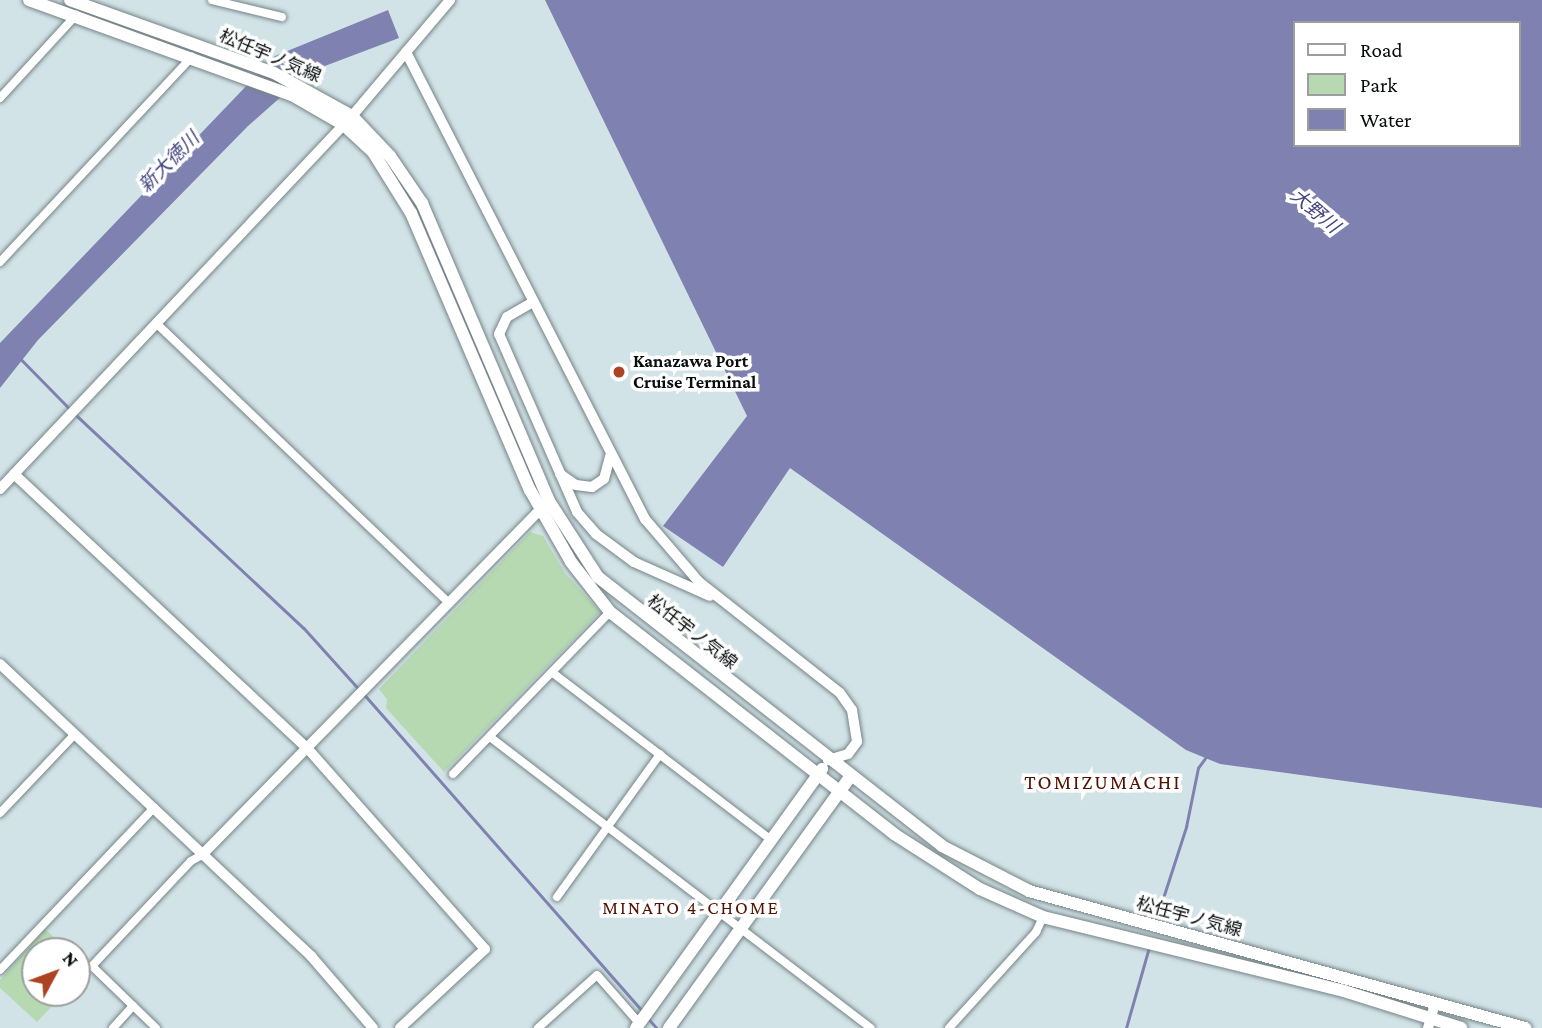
<!DOCTYPE html>
<html>
<head>
<meta charset="utf-8">
<style>
	body { margin:0 }
	#map { position:relative; width:1542px; height:1028px; overflow:hidden; background:#d2e3e7; font-family:"Crimson Pro","Noto Sans JP",serif }
	div>[style] { position:absolute }
	.green>* { inset:0; background:#b6d9b2 }
	.water>* { inset:0; background:#7f82b0 }
	.stream>* { height:2.5px; margin:-1.25px; padding:0 1.25px; transform-origin:1.25px; border-radius:1.25px; background:#7f82b0 }
	.roads { filter:drop-shadow(0 0 2px #758487) drop-shadow(0 0 2px #758487) }
	.minor>* { height:8px; margin:-4px; padding:0 4px; transform-origin:4px; border-radius:4px; background:#fff }
	.tertiary>* { height:10px; margin:-5px; padding:0 5px; transform-origin:5px; border-radius:5px; background:#fff }
	.primary>* { height:12px; margin:-6px; padding:0 6px; transform-origin:6px; border-radius:6px; background:#fff }
	.dots>* { width:19px; height:19px; translate:-50% -50%; box-sizing:border-box; border:4px solid #fff; border-radius:50% }
	span { translate:-50% -50%; white-space:nowrap; text-align:center; line-height:1.15; -webkit-text-stroke:7px #fff; paint-order:stroke }
	.street-label { font-size:18px; color:#070d0e }
	.poi-label { font-size:18px; color:#070d0e; font-weight:700 }
	.left { translate:0 -50%; text-align:left }
	.water-label { font-size:19px; color:#454582; font-style:italic }
	.neighbourhood-label { font-size:19px; color:#531300; letter-spacing:2px }
	.quarter-label { font-size:21px; color:#531300; letter-spacing:2px }
	.legend { position:absolute; left:1293px; top:21px; width:228px; height:126px; box-sizing:border-box; background:#fff; border:2px solid #9c9e9f; margin:0; padding:9px 12px; list-style:none; font-size:21px; color:#070d0e }
	.legend li { display:flex; align-items:center; gap:14px; height:35px }
	.legend b { width:35px; border:2px solid #9c9e9f }
	.north { position:absolute; left:21px; top:937px; width:70px; height:70px; box-sizing:border-box; background:#fff; border:2px solid #9c9e9f; border-radius:50%; rotate:49deg; font-size:19px; font-weight:700; line-height:28px; text-align:center; color:#070d0e }
	.north::after { content:''; display:block; margin:auto; width:24px; height:32px; background:#ac4423; clip-path:polygon(50% 0,100% 100%,50% 72%,0 100%) }
</style>
</head>
<body>
<div id="map">
	<div class="green">
		<div style="clip-path:polygon(530px 532px,543px 536px,565px 573px,600px 612px,444px 772px,386px 708px,387px 699px,379px 689px)"></div>
		<div style="clip-path:polygon(45px 929px,69px 951px,35px 951px,35px 993px,64px 993px,37px 1022px,0 988px,0 980px)"></div>
	</div>
	<div class="water">
		<div style="clip-path:polygon(evenodd,545px 0,1542px 0,1542px 808px,1220px 764px,1186px 750px,790px 468px,723px 567px,663px 526px,747px 416px,545px 0,1295px 23px,1519px 23px,1519px 145px,1295px 145px,1295px 23px)"></div>
		<div style="clip-path:polygon(388px 10px,399px 38px,309px 72px,248px 126px,38px 340px,0 388px,0 343px,275px 56px)"></div>
	</div>
	<div class="stream">
		<div style="left:21px;top:359px;width:70px;rotate:45.6deg"></div>
		<div style="left:75px;top:414px;width:313px;rotate:43.1deg"></div>
		<div style="left:304px;top:628px;width:82px;rotate:48deg"></div>
		<div style="left:364px;top:694px;width:423px;rotate:48.7deg"></div>
		<div style="left:1156px;top:920px;width:98px;rotate:-72.1deg"></div>
		<div style="left:1186px;top:827px;width:60px;rotate:-78.5deg"></div>
		<div style="left:1198px;top:768px;width:14px;rotate:-54deg"></div>
		<div style="left:647px;top:1017px;width:15px;rotate:48deg"></div>
		<div style="left:1126px;top:1028px;width:84px;rotate:-74.1deg"></div>
	</div>
	<div class="roads">
		<div class="minor">
			<div style="left:212px;top:0;width:72px;rotate:13.7deg"></div>
			<div style="left:0;top:98px;width:113px;rotate:-47.5deg"></div>
			<div style="left:0;top:262px;width:281px;rotate:-46.9deg"></div>
			<div style="left:156px;top:323px;width:404px;rotate:43.7deg"></div>
			<div style="left:553px;top:673px;width:273px;rotate:37.4deg"></div>
			<div style="left:490px;top:737px;width:479px;rotate:37.4deg"></div>
			<div style="left:453px;top:774px;width:226px;rotate:-45.9deg"></div>
			<div style="left:0;top:813px;width:108px;rotate:-46.5deg"></div>
			<div style="left:557px;top:897px;width:176px;rotate:-54.2deg"></div>
			<div style="left:0;top:970px;width:224px;rotate:-46.5deg"></div>
			<div style="left:113px;top:1028px;width:30px;rotate:-48deg"></div>
			<div style="left:156px;top:1028px;width:89px;rotate:-135.9deg"></div>
			<div style="left:92px;top:966px;width:144px;rotate:-46.7deg"></div>
			<div style="left:191px;top:861px;width:13px;rotate:-29deg"></div>
			<div style="left:538px;top:1028px;width:79px;rotate:-41.9deg"></div>
			<div style="left:597px;top:975px;width:64px;rotate:48.8deg"></div>
			<div style="left:949px;top:1028px;width:130px;rotate:-47.8deg"></div>
			<div style="left:1036px;top:932px;width:17px;rotate:-65deg"></div>
		</div>
		<div class="tertiary">
			<div style="left:406px;top:52px;width:525px;rotate:62.9deg"></div>
			<div style="left:645px;top:519px;width:83px;rotate:49.4deg"></div>
			<div style="left:699px;top:582px;width:179px;rotate:38.2deg"></div>
			<div style="left:840px;top:693px;width:21px;rotate:55deg"></div>
			<div style="left:852px;top:710px;width:32px;rotate:81deg"></div>
			<div style="left:857px;top:742px;width:15px;rotate:127deg"></div>
			<div style="left:848px;top:754px;width:21px;rotate:163deg"></div>
			<div style="left:533px;top:302px;width:30px;rotate:150deg"></div>
			<div style="left:507px;top:317px;width:19px;rotate:115deg"></div>
			<div style="left:499px;top:334px;width:194px;rotate:66.3deg"></div>
			<div style="left:577px;top:512px;width:29px;rotate:49deg"></div>
			<div style="left:596px;top:534px;width:47px;rotate:36.4deg"></div>
			<div style="left:634px;top:562px;width:83px;rotate:24.1deg"></div>
			<div style="left:14px;top:474px;width:403px;rotate:43.1deg"></div>
			<div style="left:308px;top:749px;width:267px;rotate:48.5deg"></div>
			<div style="left:485px;top:949px;width:116px;rotate:137.1deg"></div>
			<div style="left:560px;top:474px;width:19px;rotate:35deg"></div>
			<div style="left:576px;top:485px;width:16px;rotate:7deg"></div>
			<div style="left:592px;top:487px;width:14px;rotate:-34deg"></div>
			<div style="left:604px;top:479px;width:24px;rotate:-75deg"></div>
			<div style="left:0;top:489px;width:513px;rotate:-46.66deg"></div>
			<div style="left:352px;top:116px;width:152px;rotate:-49.8deg"></div>
			<div style="left:0;top:664px;width:427px;rotate:43.2deg"></div>
			<div style="left:311px;top:956px;width:95px;rotate:49.3deg"></div>
			<div style="left:202px;top:855px;width:490px;rotate:-45.6deg"></div>
			<div style="left:1428px;top:1028px;width:26px;rotate:-74deg"></div>
		</div>
		<div class="primary">
			<div style="left:29px;top:0;width:280px;rotate:19.9deg"></div>
			<div style="left:292px;top:95px;width:60px;rotate:30deg"></div>
			<div style="left:344px;top:125px;width:40px;rotate:43deg"></div>
			<div style="left:373px;top:152px;width:72px;rotate:58.1deg"></div>
			<div style="left:411px;top:213px;width:301px;rotate:66.8deg"></div>
			<div style="left:530px;top:490px;width:83px;rotate:60.3deg"></div>
			<div style="left:571px;top:562px;width:63px;rotate:52deg"></div>
			<div style="left:610px;top:612px;width:360px;rotate:38deg"></div>
			<div style="left:894px;top:834px;width:102px;rotate:32.6deg"></div>
			<div style="left:980px;top:889px;width:69px;rotate:24deg"></div>
			<div style="left:1043px;top:917px;width:310px;rotate:13.8deg"></div>
			<div style="left:1344px;top:991px;width:123px;rotate:17.5deg"></div>
			<div style="left:70px;top:0;width:217px;rotate:19.7deg"></div>
			<div style="left:274px;top:73px;width:89px;rotate:28.9deg"></div>
			<div style="left:352px;top:116px;width:55px;rotate:46.5deg"></div>
			<div style="left:390px;top:156px;width:57px;rotate:55.8deg"></div>
			<div style="left:422px;top:203px;width:324px;rotate:66.9deg"></div>
			<div style="left:549px;top:501px;width:90px;rotate:57.2deg"></div>
			<div style="left:598px;top:577px;width:437px;rotate:38deg"></div>
			<div style="left:942px;top:846px;width:98px;rotate:27.3deg"></div>
			<div style="left:1029px;top:891px;width:515px;rotate:15.44deg"></div>
			<div style="left:636px;top:1028px;width:319px;rotate:-54.3deg"></div>
			<div style="left:669px;top:1028px;width:309px;rotate:-54.2deg"></div>
		</div>
	</div>
	<div class="dots">
		<div style="left:619px;top:372px;background:#ac4423"></div>
	</div>
	<div class="street-label">
		<span style="left:270px;top:56px;rotate:23deg">松任宇ノ気線</span>
		<span style="left:692px;top:632px;rotate:38deg">松任宇ノ気線</span>
		<span style="left:1189px;top:917px;rotate:15deg">松任宇ノ気線</span>
	</div>
	<div class="poi-label">
		<span class="left" style="left:633px;top:372px">Kanazawa Port<br>Cruise Terminal</span>
	</div>
	<div class="water-label">
		<span style="left:169px;top:162px;rotate:-45deg">新大徳川</span>
		<span style="left:1315px;top:211px;rotate:40deg">大野川</span>
	</div>
	<div class="neighbourhood-label">
		<span style="left:691px;top:908px">MINATO 4-CHOME</span>
	</div>
	<div class="quarter-label">
		<span style="left:1103px;top:782px">TOMIZUMACHI</span>
	</div>
	<ul class="legend">
	<li><b style="height:9px;background:#fff"></b>Road</li>
	<li><b style="height:19px;background:#b6d9b2"></b>Park</li>
	<li><b style="height:19px;background:#7f82b0"></b>Water</li>
	</ul>
	<div class="north">N</div>
</div>
</body>
</html>
